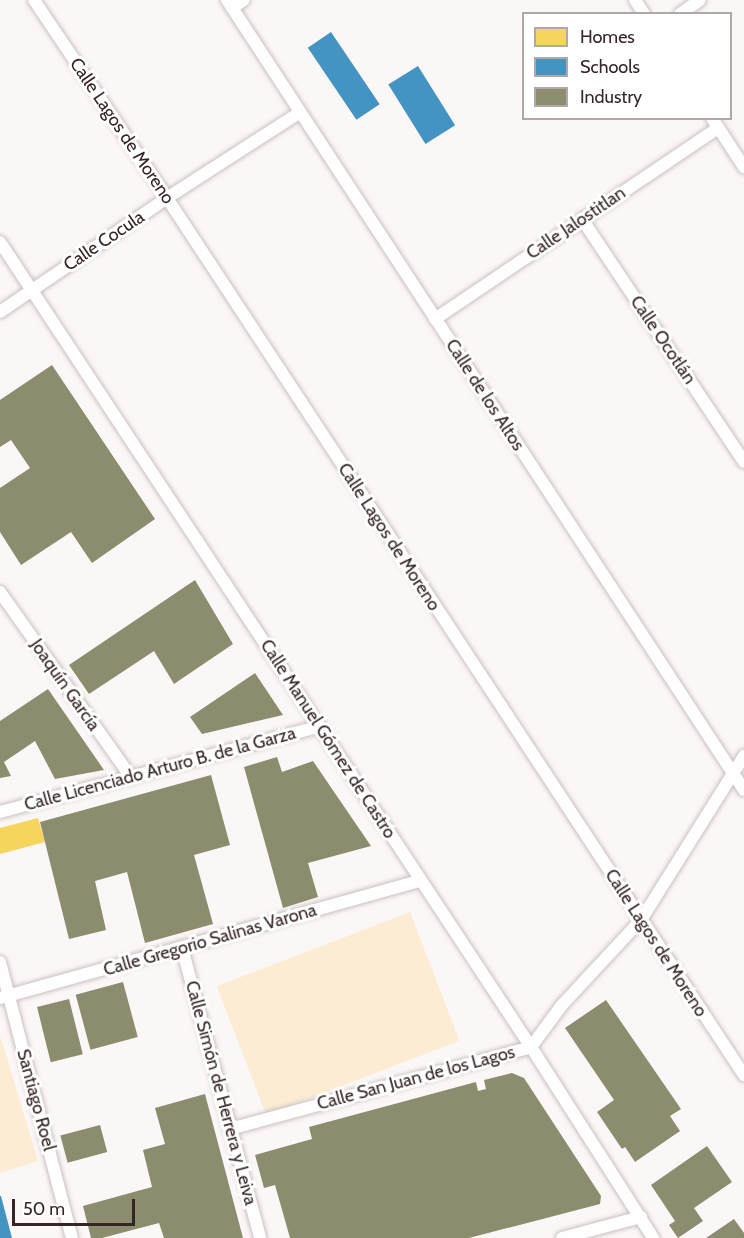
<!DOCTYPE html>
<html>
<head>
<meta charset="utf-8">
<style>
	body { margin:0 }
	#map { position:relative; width:744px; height:1238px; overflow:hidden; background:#fcf7f7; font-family:Cabin,sans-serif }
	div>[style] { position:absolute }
	.green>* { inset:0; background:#fbecd3; transform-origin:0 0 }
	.homes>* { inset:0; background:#f6d55c }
	.schools>* { inset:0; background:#4393c3; transform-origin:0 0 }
	.industry>* { inset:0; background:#8c8c6e; transform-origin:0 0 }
	.roads { filter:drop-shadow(0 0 2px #cac1c0) drop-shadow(0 0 2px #cac1c0) }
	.minor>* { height:12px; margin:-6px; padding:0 6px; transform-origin:6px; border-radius:6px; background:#fffefe }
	span { translate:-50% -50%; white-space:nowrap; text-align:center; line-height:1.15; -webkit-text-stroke:6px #fff; paint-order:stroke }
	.street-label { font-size:18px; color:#352625 }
	.legend { position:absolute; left:522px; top:12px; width:210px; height:108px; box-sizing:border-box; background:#fff; border:2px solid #aea8a8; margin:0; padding:8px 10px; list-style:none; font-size:18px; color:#352625 }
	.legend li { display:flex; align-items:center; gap:12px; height:30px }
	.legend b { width:30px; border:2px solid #aea8a8 }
	.scale { position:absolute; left:12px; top:1199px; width:123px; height:27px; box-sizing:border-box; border:3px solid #352625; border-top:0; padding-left:8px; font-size:18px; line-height:21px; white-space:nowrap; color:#352625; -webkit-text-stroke:4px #fff; paint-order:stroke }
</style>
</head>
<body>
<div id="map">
	<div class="green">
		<div style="left:410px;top:912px;width:138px;height:207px;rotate:69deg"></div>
		<div style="clip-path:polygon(0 1035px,38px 1161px,0 1173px)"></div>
	</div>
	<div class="homes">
		<div style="clip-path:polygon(38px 818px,45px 842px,0 854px,0 828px)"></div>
	</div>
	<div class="schools">
		<div style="left:331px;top:32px;width:87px;height:28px;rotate:56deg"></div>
		<div style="left:418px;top:66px;width:70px;height:35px;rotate:58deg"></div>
		<div style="clip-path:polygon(0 1196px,1px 1196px,12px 1238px,0 1238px)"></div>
	</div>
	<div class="industry">
		<div style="clip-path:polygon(52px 365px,155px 519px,92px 563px,71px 532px,21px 565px,0 532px,0 488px,30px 468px,11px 440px,0 447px,0 400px)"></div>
		<div style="clip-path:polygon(195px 580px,233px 644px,174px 684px,154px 651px,89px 694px,69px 665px)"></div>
		<div style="clip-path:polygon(255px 673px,283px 715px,202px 734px,190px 717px)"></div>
		<div style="clip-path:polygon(48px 689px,104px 770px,55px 779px,35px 741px,4px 762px,11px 776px,0 778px,0 721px)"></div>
		<div style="clip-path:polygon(277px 757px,282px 772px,313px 761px,371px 846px,308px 863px,318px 897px,283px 908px,244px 767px)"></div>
		<div style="clip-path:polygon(211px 775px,230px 845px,194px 855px,213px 924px,145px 943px,127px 872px,95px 881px,106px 930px,69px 939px,40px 822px)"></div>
		<div style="left:123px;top:982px;width:57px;height:49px;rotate:75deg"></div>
		<div style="left:69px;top:999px;width:57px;height:33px;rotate:76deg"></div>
		<div style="clip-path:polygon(606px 1000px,681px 1109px,670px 1116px,680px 1131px,635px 1162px,625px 1147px,622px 1149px,597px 1112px,614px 1100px,565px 1028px)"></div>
		<div style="clip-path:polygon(512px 1073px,524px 1078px,601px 1196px,600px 1204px,469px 1238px,290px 1238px,275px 1185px,264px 1188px,255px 1155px,312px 1139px,309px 1127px,476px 1082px,478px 1091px,486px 1089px,484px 1080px)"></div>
		<div style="clip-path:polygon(205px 1094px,243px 1238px,164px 1238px,159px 1223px,102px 1238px,91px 1238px,83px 1206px,152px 1187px,143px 1150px,165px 1144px,155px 1108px)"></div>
		<div style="left:100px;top:1125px;width:28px;height:41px;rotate:75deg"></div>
		<div style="clip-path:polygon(707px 1146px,732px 1182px,694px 1208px,703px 1221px,678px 1238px,669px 1225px,675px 1221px,651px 1185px)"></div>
		<div style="clip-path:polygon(734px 1219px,744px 1233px,744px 1238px,706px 1238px)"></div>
	</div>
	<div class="roads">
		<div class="minor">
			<div style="left:34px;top:0;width:239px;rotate:56.1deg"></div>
			<div style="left:167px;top:198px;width:1050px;rotate:56.66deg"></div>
			<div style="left:227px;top:0;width:944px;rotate:56.8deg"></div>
			<div style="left:635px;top:0;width:17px;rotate:57deg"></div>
			<div style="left:232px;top:8px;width:14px;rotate:-34deg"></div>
			<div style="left:680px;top:14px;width:24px;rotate:-35deg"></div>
			<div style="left:712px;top:118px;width:59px;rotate:56.9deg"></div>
			<div style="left:582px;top:219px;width:292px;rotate:56.3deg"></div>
			<div style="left:0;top:242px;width:964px;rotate:56.59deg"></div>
			<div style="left:531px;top:1047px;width:227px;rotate:57.4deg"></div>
			<div style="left:0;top:312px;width:202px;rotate:-34.3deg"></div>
			<div style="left:167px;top:198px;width:157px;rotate:-32.8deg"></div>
			<div style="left:435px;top:319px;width:341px;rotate:-34deg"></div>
			<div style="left:0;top:592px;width:227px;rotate:54.7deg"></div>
			<div style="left:0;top:812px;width:331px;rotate:-15deg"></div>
			<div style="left:182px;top:948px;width:300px;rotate:74.9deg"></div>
			<div style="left:0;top:962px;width:285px;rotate:75.4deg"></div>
			<div style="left:0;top:998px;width:436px;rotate:-15.6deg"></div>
			<div style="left:230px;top:1129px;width:312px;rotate:-15.2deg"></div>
			<div style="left:531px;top:1047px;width:52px;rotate:-53.6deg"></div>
			<div style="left:562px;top:1005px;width:116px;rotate:-47.1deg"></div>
			<div style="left:641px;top:920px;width:194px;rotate:-57.9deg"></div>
			<div style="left:562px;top:1238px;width:82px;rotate:-14.9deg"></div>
		</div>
	</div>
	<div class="street-label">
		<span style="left:122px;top:131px;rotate:56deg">Calle Lagos de Moreno</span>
		<span style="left:576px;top:223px;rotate:-34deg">Calle Jalostitlan</span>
		<span style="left:104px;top:241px;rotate:-34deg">Calle Cocula</span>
		<span style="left:663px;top:340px;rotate:56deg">Calle Ocotlán</span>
		<span style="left:485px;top:395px;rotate:57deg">Calle de los Altos</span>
		<span style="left:389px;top:537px;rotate:57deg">Calle Lagos de Moreno</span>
		<span style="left:65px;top:685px;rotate:55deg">Joaquín García</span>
		<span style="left:328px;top:739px;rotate:57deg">Calle Manuel Gómez de Castro</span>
		<span style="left:160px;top:769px;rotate:-15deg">Calle Licenciado Arturo B. de la Garza</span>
		<span style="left:210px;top:940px;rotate:-16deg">Calle Gregorio Salinas Varona</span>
		<span style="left:656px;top:943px;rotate:57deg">Calle Lagos de Moreno</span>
		<span style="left:416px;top:1078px;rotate:-15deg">Calle San Juan de los Lagos</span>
		<span style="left:221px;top:1093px;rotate:75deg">Calle Simón de Herrera y Leiva</span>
		<span style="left:36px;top:1100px;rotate:75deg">Santiago Roel</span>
	</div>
	<ul class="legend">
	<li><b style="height:16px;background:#f6d55c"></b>Homes</li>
	<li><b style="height:16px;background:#4393c3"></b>Schools</li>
	<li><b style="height:16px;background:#8c8c6e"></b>Industry</li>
	</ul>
	<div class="scale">50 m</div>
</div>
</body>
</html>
